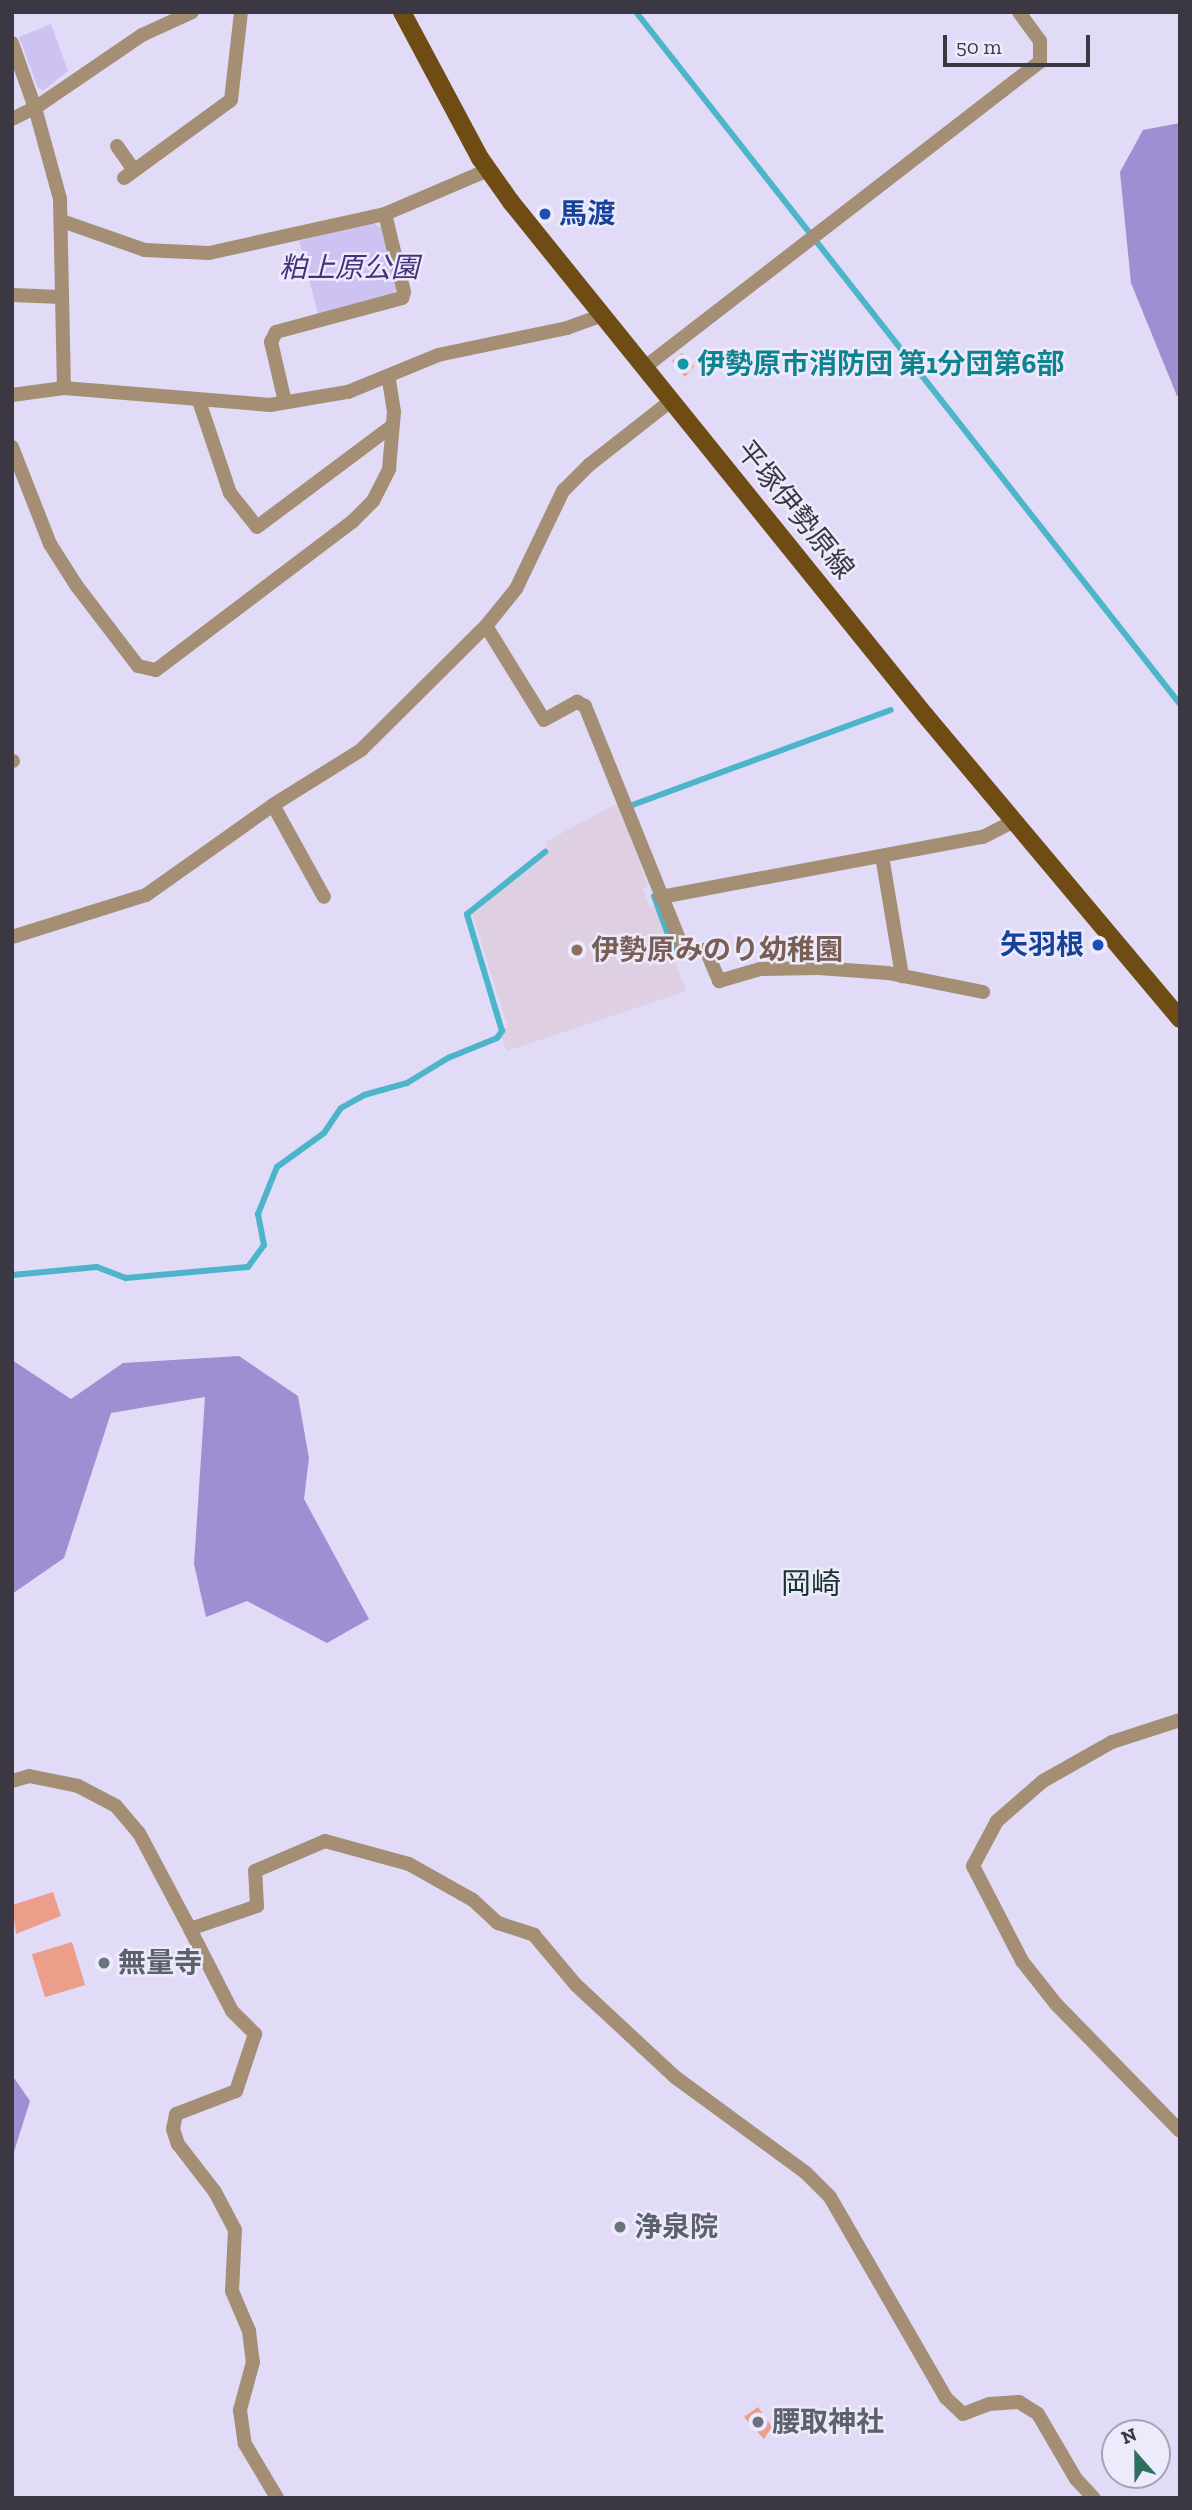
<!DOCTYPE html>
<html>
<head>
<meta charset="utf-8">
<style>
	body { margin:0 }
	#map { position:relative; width:1192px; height:2510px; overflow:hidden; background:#e1dbf8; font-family:"Zilla Slab","Noto Sans JP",serif }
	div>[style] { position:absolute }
	.education>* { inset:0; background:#dfcfe2 }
	.green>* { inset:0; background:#cdc2f1 }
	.forest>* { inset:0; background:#9f8ed1 }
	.stream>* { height:6px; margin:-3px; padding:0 3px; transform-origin:3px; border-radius:3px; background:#4db5c9 }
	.building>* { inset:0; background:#ec9e8a; transform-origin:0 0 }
	.minor>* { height:14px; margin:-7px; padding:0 7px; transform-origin:7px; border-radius:7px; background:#a48f75 }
	.tertiary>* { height:14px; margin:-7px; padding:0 7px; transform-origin:7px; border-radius:7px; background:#a48f75 }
	.primary>* { height:18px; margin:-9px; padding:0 9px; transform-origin:9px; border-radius:9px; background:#704c15 }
	.dots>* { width:19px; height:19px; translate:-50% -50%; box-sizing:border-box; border:4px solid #edeafc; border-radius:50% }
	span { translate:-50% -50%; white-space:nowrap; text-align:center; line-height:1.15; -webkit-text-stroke:5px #edeafc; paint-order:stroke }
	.transit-label { font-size:28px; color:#164399; font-weight:700 }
	.left { translate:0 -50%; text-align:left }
	.right { translate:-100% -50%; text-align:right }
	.park-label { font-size:28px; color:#492f7e; font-style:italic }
	.culture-label { font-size:28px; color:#0d838f; font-weight:700 }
	.street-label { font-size:28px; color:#3b3844 }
	.education-label { font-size:28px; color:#785e54; font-weight:700 }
	.worship-label { font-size:28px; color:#5b616d; font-weight:700 }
	.neighbourhood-label { font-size:30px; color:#16352d }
	.frame { position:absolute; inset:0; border:14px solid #3b3844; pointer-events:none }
	.north { position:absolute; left:1101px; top:2419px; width:70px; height:70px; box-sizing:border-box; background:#edeafc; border:2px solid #a6a3b2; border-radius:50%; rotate:339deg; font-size:19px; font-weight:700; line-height:28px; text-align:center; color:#3b3844 }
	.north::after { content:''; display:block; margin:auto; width:24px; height:32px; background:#2e7060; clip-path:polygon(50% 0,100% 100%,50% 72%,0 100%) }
	.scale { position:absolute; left:943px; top:35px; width:147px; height:32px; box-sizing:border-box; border:4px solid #3b3844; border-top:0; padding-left:9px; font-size:21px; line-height:24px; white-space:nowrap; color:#3b3844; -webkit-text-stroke:5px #edeafc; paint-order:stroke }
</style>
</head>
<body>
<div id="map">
	<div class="education">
		<div style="clip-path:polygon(618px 803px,648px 886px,643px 888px,650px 908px,655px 906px,686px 991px,507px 1051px,501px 1037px,507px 1025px,471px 910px,549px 850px,545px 842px)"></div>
	</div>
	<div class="green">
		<div style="clip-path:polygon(51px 24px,68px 71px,44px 90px,38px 88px,19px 37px)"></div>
		<div style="clip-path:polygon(372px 222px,381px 228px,398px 287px,391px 296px,318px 314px,299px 241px)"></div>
	</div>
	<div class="forest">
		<div style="clip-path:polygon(1180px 123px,1180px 396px,1177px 396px,1131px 283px,1120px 172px,1143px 130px)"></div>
		<div style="clip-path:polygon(239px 1356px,298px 1396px,309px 1458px,304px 1499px,369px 1619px,327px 1643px,247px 1601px,206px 1617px,194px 1564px,205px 1397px,111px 1413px,64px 1558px,12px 1594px,12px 1360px,71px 1399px,123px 1363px)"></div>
		<div style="clip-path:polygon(12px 2075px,30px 2101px,12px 2158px)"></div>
	</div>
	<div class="stream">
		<div style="left:636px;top:12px;width:880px;rotate:51.83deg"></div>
		<div style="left:627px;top:807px;width:281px;rotate:-20.2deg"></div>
		<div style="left:654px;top:896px;width:64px;rotate:69.9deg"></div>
		<div style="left:12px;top:1275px;width:85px;rotate:-5.4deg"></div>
		<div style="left:97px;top:1267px;width:31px;rotate:21deg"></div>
		<div style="left:126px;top:1278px;width:122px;rotate:-5.2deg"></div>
		<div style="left:248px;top:1267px;width:27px;rotate:-54deg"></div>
		<div style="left:264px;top:1245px;width:32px;rotate:-101deg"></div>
		<div style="left:258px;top:1214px;width:51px;rotate:-68deg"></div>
		<div style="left:277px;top:1167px;width:58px;rotate:-35.9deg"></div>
		<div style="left:324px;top:1133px;width:30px;rotate:-56deg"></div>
		<div style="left:341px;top:1108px;width:26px;rotate:-29deg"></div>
		<div style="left:364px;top:1095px;width:45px;rotate:-15.6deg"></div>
		<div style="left:407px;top:1083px;width:48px;rotate:-31.4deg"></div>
		<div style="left:448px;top:1058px;width:53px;rotate:-22.2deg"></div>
		<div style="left:497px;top:1038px;width:9px;rotate:-54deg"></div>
		<div style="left:502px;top:1031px;width:122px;rotate:-106.7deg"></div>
		<div style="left:467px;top:914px;width:100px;rotate:-38.5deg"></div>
	</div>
	<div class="building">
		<div style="clip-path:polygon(682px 353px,694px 366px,685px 377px,672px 361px)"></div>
		<div style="clip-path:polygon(53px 1892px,61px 1916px,16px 1934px,12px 1905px)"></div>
		<div style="left:72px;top:1942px;width:45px;height:42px;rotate:73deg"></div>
		<div style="clip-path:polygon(758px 2407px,772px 2427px,764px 2439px,744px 2417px)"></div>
	</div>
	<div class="minor">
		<div style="left:12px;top:43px;width:69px;rotate:70.5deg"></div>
		<div style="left:35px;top:108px;width:130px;rotate:-34.3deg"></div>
		<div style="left:142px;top:35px;width:55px;rotate:-24.7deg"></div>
		<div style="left:12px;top:119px;width:25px;rotate:-26deg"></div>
		<div style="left:35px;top:108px;width:94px;rotate:74.6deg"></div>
		<div style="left:60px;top:199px;width:189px;rotate:88.8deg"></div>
		<div style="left:117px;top:146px;width:29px;rotate:55deg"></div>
		<div style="left:124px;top:178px;width:132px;rotate:-36.1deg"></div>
		<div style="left:231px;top:100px;width:89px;rotate:-83.5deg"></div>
		<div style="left:62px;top:221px;width:88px;rotate:19.3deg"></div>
		<div style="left:145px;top:250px;width:64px;rotate:2.7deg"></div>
		<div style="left:209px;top:253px;width:180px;rotate:-12.5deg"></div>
		<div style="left:385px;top:214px;width:112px;rotate:-23.1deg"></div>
		<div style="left:12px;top:295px;width:49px;rotate:2.3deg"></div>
		<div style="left:645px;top:367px;width:499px;rotate:-37.7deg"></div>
		<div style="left:1040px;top:62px;width:21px;rotate:-90deg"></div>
		<div style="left:1040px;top:41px;width:36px;rotate:-126deg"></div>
		<div style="left:12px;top:395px;width:52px;rotate:-7.7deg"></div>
		<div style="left:64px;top:388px;width:207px;rotate:4.7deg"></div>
		<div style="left:270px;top:405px;width:79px;rotate:-9.5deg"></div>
		<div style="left:348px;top:392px;width:97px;rotate:-22.3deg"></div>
		<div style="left:438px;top:355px;width:132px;rotate:-11.8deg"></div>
		<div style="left:567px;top:328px;width:37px;rotate:-20deg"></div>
		<div style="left:199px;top:401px;width:97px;rotate:71.4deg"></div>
		<div style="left:230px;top:493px;width:43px;rotate:51.5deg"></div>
		<div style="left:257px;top:527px;width:169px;rotate:-36.8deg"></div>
		<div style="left:285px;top:402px;width:62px;rotate:-103.1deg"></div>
		<div style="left:271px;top:342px;width:11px;rotate:-63deg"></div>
		<div style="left:276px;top:332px;width:131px;rotate:-15.1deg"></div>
		<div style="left:402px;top:298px;width:6px;rotate:-72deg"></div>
		<div style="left:404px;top:292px;width:80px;rotate:-103.7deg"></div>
		<div style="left:12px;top:447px;width:104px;rotate:68.6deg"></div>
		<div style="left:50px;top:544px;width:49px;rotate:57.6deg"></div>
		<div style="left:76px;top:585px;width:102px;rotate:52.6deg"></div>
		<div style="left:138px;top:666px;width:18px;rotate:13deg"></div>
		<div style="left:156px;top:670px;width:246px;rotate:-37.1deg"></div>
		<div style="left:352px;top:522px;width:30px;rotate:-45deg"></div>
		<div style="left:373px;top:501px;width:36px;rotate:-63deg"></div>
		<div style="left:389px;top:469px;width:57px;rotate:-85deg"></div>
		<div style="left:394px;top:412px;width:36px;rotate:-99deg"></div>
		<div style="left:486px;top:626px;width:110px;rotate:58.3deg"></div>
		<div style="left:544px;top:720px;width:38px;rotate:-29deg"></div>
		<div style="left:577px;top:702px;width:9px;rotate:27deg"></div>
		<div style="left:585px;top:706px;width:264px;rotate:68deg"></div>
		<div style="left:684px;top:951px;width:22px;rotate:-3deg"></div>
		<div style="left:706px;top:950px;width:34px;rotate:67deg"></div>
		<div style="left:719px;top:981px;width:43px;rotate:-16.3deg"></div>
		<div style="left:760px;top:969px;width:59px;rotate:-1deg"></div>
		<div style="left:819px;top:968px;width:69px;rotate:4.1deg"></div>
		<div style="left:888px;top:973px;width:97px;rotate:11.3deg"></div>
		<div style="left:12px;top:761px;width:1px"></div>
		<div style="left:273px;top:805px;width:105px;rotate:61deg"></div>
		<div style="left:882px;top:856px;width:122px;rotate:80.5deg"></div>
		<div style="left:661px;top:897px;width:328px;rotate:-10.6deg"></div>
		<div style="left:983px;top:837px;width:35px;rotate:-27deg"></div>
		<div style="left:1180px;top:1720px;width:71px;rotate:162.1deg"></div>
		<div style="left:1112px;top:1742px;width:79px;rotate:150.5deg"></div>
		<div style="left:1043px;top:1781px;width:61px;rotate:139deg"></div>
		<div style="left:997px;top:1821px;width:51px;rotate:118.1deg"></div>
		<div style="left:973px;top:1866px;width:107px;rotate:62.7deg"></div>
		<div style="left:1022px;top:1961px;width:55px;rotate:51.7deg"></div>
		<div style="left:1056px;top:2004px;width:177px;rotate:45.7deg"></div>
		<div style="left:12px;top:1781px;width:18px;rotate:-16deg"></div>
		<div style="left:29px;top:1776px;width:50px;rotate:11.5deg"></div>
		<div style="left:78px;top:1786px;width:43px;rotate:27.8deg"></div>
		<div style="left:116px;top:1806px;width:35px;rotate:50deg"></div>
		<div style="left:139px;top:1833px;width:109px;rotate:62deg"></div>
		<div style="left:190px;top:1929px;width:71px;rotate:-18.9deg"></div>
		<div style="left:257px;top:1906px;width:35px;rotate:-93deg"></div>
		<div style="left:255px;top:1871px;width:76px;rotate:-23.2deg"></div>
		<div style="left:325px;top:1841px;width:87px;rotate:15.3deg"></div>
		<div style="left:409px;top:1864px;width:73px;rotate:29.4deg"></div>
		<div style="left:473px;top:1900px;width:34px;rotate:43deg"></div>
		<div style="left:498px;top:1923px;width:38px;rotate:18deg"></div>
		<div style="left:534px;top:1935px;width:65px;rotate:50deg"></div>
		<div style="left:576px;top:1985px;width:135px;rotate:42.9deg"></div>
		<div style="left:675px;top:2077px;width:162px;rotate:36.2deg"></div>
		<div style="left:806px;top:2173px;width:34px;rotate:45deg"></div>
		<div style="left:830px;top:2197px;width:232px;rotate:60deg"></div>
		<div style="left:946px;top:2398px;width:23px;rotate:43deg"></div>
		<div style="left:963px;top:2414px;width:28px;rotate:-21deg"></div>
		<div style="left:989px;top:2404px;width:30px;rotate:-4deg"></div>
		<div style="left:1019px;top:2402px;width:22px;rotate:32deg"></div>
		<div style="left:1038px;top:2414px;width:75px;rotate:59.7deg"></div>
		<div style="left:1076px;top:2479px;width:26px;rotate:47deg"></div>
		<div style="left:190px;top:1929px;width:92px;rotate:62.9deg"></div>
		<div style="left:232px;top:2011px;width:33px;rotate:45deg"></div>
		<div style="left:255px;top:2034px;width:60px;rotate:108.4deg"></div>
		<div style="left:236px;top:2091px;width:64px;rotate:159deg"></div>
		<div style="left:176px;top:2114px;width:15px;rotate:101deg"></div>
		<div style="left:173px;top:2129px;width:16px;rotate:72deg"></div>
		<div style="left:178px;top:2144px;width:61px;rotate:52.4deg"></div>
		<div style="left:215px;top:2192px;width:43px;rotate:62.2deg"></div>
		<div style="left:235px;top:2230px;width:61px;rotate:92.8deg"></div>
		<div style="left:232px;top:2291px;width:43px;rotate:67deg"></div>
		<div style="left:249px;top:2331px;width:31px;rotate:83deg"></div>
		<div style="left:253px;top:2362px;width:50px;rotate:105.2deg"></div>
		<div style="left:240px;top:2410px;width:34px;rotate:82deg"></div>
		<div style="left:245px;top:2444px;width:63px;rotate:59.3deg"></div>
	</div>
	<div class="tertiary">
		<div style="left:12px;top:937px;width:140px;rotate:-17.4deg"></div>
		<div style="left:146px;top:895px;width:156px;rotate:-35.3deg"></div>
		<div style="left:273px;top:805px;width:104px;rotate:-32deg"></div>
		<div style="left:361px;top:750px;width:176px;rotate:-44.8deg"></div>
		<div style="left:486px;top:626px;width:48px;rotate:-51deg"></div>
		<div style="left:516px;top:589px;width:109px;rotate:-64.4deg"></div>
		<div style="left:563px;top:491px;width:37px;rotate:-45deg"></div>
		<div style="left:589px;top:465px;width:105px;rotate:-38.1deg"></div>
	</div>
	<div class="primary">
		<div style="left:402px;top:12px;width:166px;rotate:61.9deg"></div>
		<div style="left:480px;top:158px;width:54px;rotate:54.8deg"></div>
		<div style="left:511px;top:202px;width:659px;rotate:51.1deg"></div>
		<div style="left:925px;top:715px;width:397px;rotate:50deg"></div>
	</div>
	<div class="dots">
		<div style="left:545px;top:214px;background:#1a4fb4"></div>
		<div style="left:683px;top:364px;background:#0f9aa8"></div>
		<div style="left:1098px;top:945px;background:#1a4fb4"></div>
		<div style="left:577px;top:950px;background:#8d6e63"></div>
		<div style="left:104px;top:1963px;background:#6b7280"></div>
		<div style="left:620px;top:2227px;background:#6b7280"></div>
		<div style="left:758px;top:2422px;background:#6b7280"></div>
	</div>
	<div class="transit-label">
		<span class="left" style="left:559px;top:214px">馬渡</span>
		<span class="right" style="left:1084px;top:945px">矢羽根</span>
	</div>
	<div class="park-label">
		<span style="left:349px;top:268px">粕上原公園</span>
	</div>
	<div class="culture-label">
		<span class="left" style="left:697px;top:364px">伊勢原市消防団 第1分団第6部</span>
	</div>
	<div class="street-label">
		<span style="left:795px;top:510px;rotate:51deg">平塚伊勢原線</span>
	</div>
	<div class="education-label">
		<span class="left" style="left:591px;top:950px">伊勢原みのり幼稚園</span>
	</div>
	<div class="worship-label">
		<span class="left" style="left:118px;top:1963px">無量寺</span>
		<span class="left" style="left:634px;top:2227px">浄泉院</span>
		<span class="left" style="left:772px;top:2422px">腰取神社</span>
	</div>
	<div class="neighbourhood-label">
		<span style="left:811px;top:1584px">岡崎</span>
	</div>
	<div class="frame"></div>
	<div class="north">N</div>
	<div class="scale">50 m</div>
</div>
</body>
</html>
